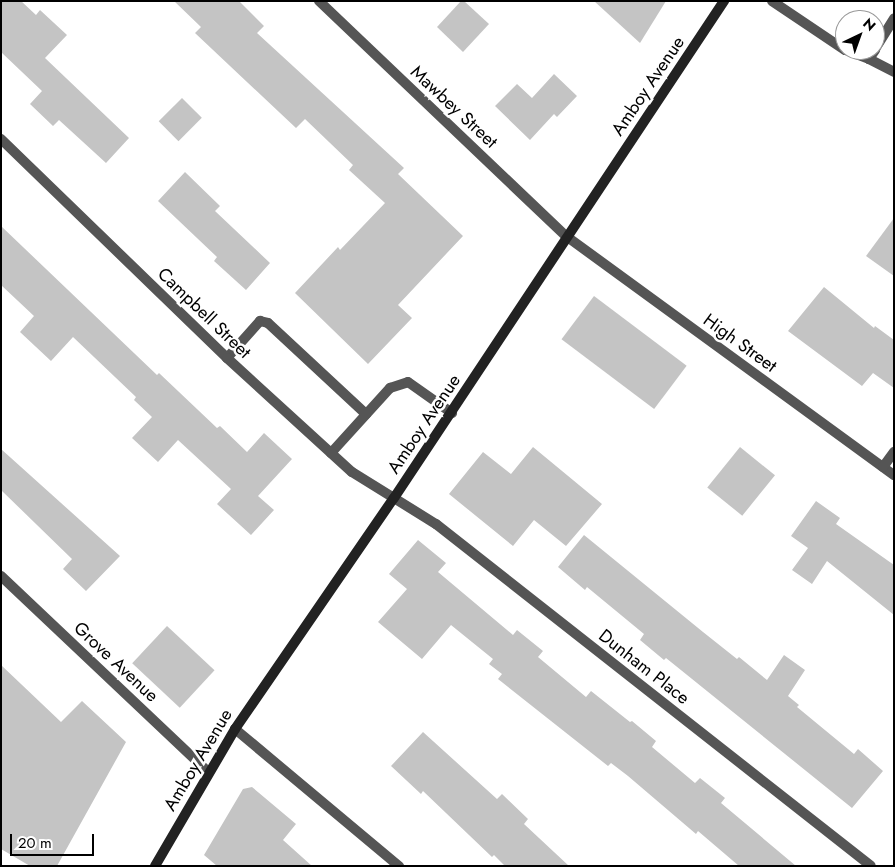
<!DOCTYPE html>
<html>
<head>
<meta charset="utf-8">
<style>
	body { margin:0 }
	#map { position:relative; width:895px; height:867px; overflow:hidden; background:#fff; font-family:Jost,sans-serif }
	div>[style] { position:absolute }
	.building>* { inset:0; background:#c4c4c4; transform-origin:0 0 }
	.lane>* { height:10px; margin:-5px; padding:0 5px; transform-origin:5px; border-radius:5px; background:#555 }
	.street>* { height:10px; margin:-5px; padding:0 5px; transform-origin:5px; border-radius:5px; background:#555 }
	.secondary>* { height:10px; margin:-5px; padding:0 5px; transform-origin:5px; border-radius:5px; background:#222 }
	span { translate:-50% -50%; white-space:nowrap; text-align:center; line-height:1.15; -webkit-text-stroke:5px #fff; paint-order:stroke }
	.street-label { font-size:18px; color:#000 }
	.frame { position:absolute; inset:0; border:2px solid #000; pointer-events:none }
	.north { position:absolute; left:835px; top:10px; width:50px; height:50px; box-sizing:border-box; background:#fff; border:1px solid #999; border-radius:50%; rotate:42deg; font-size:14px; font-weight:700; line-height:20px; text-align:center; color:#000 }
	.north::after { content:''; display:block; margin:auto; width:18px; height:22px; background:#000; clip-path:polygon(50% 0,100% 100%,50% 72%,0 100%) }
	.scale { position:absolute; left:10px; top:834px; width:84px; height:22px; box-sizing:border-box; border:2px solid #000; border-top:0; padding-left:6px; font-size:15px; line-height:18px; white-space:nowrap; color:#000; -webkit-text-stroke:4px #fff; paint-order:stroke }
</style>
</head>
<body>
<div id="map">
	<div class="building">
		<div style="clip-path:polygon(1px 1px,21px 1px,36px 15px,40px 10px,67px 35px,45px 58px,129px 138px,106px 163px,59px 120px,53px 126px,30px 104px,42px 91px,1px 52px)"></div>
		<div style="clip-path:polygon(174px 1px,239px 1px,264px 26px,257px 33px,404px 168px,398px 174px,463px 236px,398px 305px,412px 318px,368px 364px,295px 293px,338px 247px,340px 250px,385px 203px,349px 170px,353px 165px,305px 119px,296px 128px,195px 33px,201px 27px)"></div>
		<div style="clip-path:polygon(461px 1px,464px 1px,489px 24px,463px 52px,437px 27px)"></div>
		<div style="clip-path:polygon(594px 1px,666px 1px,640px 43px)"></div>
		<div style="clip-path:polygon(554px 74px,577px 96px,557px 117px,554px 114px,530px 140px,495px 106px,517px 84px,532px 98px)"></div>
		<div style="left:182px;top:98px;width:28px;height:33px;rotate:45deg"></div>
		<div style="clip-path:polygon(185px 172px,220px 206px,215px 211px,270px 263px,246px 290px,214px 261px,217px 257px,158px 201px)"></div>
		<div style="clip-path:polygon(894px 218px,894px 276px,866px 256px)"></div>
		<div style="clip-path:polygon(1px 226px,157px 375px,159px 373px,217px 428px,220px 426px,247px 452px,264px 433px,292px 459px,258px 496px,274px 510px,251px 535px,217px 504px,231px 489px,178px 440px,158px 462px,132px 438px,152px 417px,134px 400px,136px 397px,73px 337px,51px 361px,20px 332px,34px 316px,1px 285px)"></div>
		<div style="clip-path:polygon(824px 287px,874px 328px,875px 326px,894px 340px,894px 388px,873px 373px,862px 386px,788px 331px)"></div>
		<div style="left:594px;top:296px;width:116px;height:54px;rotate:37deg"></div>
		<div style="clip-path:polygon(533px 447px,602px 504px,566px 546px,534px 520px,513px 546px,449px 494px,483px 452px,511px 474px)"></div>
		<div style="left:740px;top:447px;width:45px;height:52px;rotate:39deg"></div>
		<div style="clip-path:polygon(1px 449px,120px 556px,86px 591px,63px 569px,72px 559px,1px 490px)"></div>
		<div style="clip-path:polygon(816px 501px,840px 518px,836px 524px,894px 565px,894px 615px,827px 561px,812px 584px,792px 570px,808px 548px,791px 536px)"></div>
		<div style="clip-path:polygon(584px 535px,703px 632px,737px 659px,739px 657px,767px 680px,784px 655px,805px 670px,788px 696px,799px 705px,797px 707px,854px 754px,858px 749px,883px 771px,852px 808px,666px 658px,664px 660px,640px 640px,644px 634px,587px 587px,585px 590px,558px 567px)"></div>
		<div style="clip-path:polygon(418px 540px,446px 563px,438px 572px,513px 635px,517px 630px,543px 651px,538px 657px,586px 697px,591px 691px,630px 722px,632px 721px,656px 741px,652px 747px,695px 783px,700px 778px,725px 798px,721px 803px,796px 866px,739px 866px,698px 831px,696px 834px,628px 776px,611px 763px,608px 766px,498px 679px,502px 674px,489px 664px,493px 659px,451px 625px,422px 659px,378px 622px,407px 589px,389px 574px)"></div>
		<div style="left:167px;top:626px;width:65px;height:51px;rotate:43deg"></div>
		<div style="clip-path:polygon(1px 665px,61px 722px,82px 701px,126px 742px,57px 866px,30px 866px,1px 849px)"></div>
		<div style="clip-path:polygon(423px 732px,497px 799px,502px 794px,528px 819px,524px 824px,569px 866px,505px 866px,494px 855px,492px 857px,423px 791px,421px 794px,391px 766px)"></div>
		<div style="clip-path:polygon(252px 787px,296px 824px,283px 840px,312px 866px,217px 866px,204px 855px,243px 789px)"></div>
	</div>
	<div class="lane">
		<div style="left:772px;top:1px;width:88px;rotate:33.9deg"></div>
		<div style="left:875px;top:49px;width:36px;rotate:-58deg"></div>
		<div style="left:846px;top:50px;width:25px;rotate:21deg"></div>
		<div style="left:869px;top:59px;width:11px;rotate:-56deg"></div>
		<div style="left:869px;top:59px;width:28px;rotate:27deg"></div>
		<div style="left:227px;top:358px;width:50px;rotate:-48.3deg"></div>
		<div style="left:260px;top:321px;width:8px;rotate:14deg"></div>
		<div style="left:268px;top:323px;width:134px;rotate:42.9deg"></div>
		<div style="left:331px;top:453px;width:88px;rotate:-47.8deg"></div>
		<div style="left:390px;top:388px;width:19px;rotate:-18deg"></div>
		<div style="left:408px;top:382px;width:54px;rotate:35.2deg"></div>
	</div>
	<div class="street">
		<div style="left:319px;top:1px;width:341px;rotate:43.6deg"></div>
		<div style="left:566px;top:236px;width:406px;rotate:36.1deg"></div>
		<div style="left:1px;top:139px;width:315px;rotate:44.1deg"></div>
		<div style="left:227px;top:358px;width:169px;rotate:42.4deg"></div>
		<div style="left:352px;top:472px;width:99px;rotate:31.8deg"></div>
		<div style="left:436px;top:524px;width:553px;rotate:38.17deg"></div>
		<div style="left:883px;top:467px;width:19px;rotate:-54deg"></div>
		<div style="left:1px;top:576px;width:285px;rotate:43.4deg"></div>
		<div style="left:235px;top:729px;width:214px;rotate:39.9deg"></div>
	</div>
	<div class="secondary">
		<div style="left:155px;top:866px;width:159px;rotate:-59.7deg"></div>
		<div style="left:235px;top:729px;width:280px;rotate:-55.5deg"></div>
		<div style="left:394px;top:498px;width:597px;rotate:-56.42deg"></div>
	</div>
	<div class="street-label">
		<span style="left:648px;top:86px;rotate:-56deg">Amboy Avenue</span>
		<span style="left:454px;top:107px;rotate:43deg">Mawbey Street</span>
		<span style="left:204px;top:313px;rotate:44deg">Campbell Street</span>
		<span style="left:740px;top:343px;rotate:36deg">High Street</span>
		<span style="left:424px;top:424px;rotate:-56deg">Amboy Avenue</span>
		<span style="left:116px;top:662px;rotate:43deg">Grove Avenue</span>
		<span style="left:644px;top:667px;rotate:38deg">Dunham Place</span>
		<span style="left:198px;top:760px;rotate:-59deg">Amboy Avenue</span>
	</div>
	<div class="frame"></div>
	<div class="north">N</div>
	<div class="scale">20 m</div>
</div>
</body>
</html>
